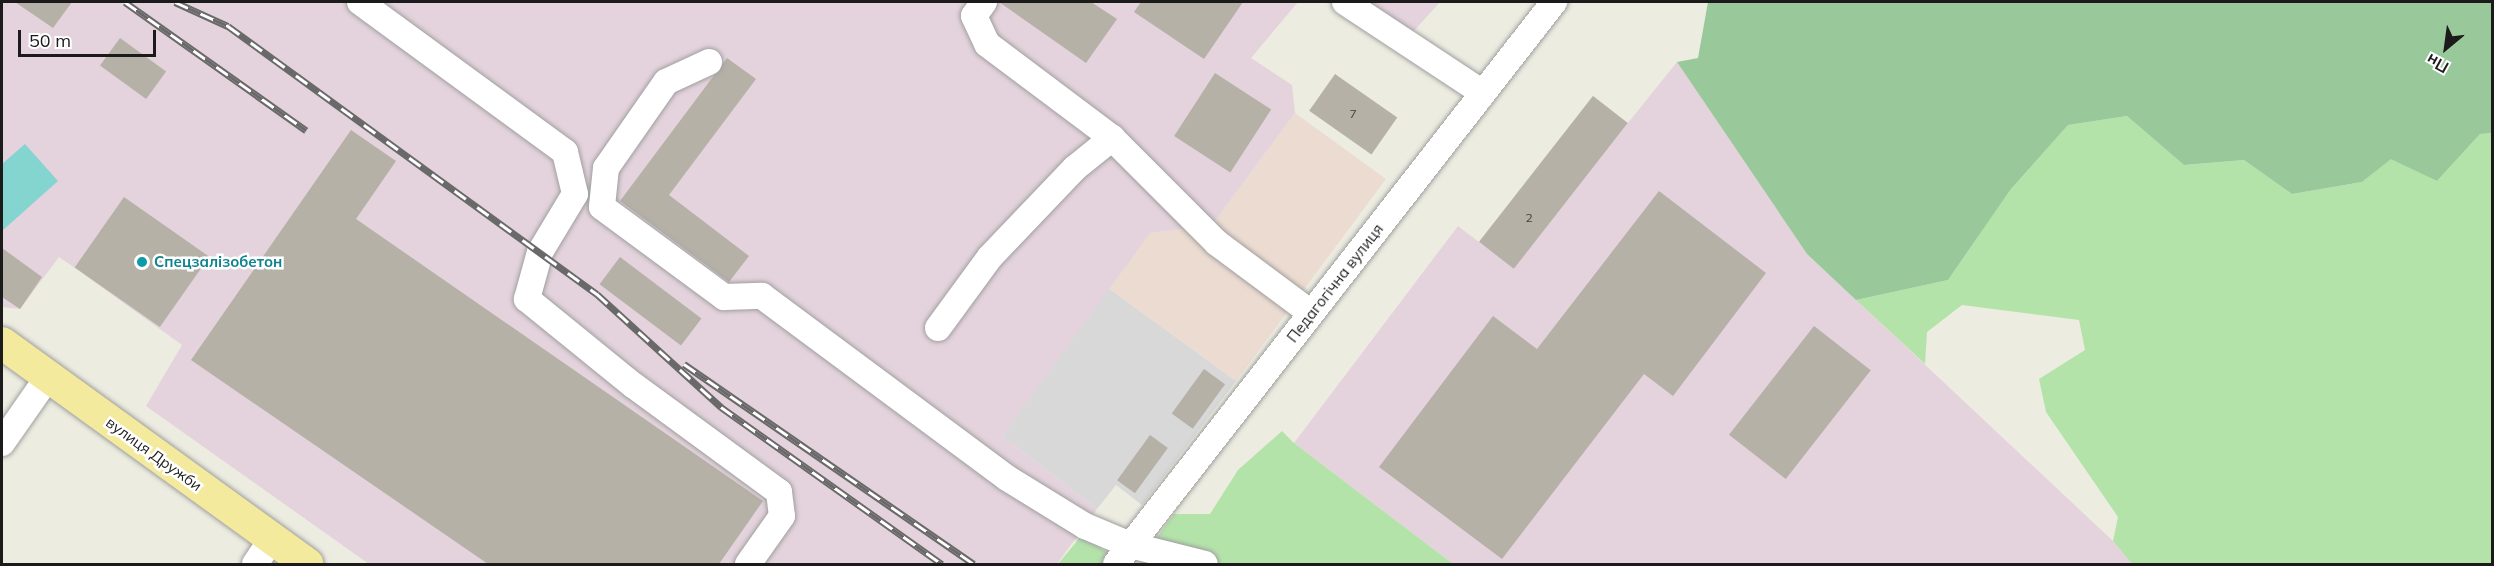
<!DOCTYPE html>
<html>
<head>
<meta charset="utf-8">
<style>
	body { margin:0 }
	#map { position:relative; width:2494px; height:566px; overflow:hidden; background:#ecece1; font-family:Mulish,sans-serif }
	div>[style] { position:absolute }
	.residential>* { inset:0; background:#d9d8d8 }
	.commercial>* { inset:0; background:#ecdbd1 }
	.industrial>* { inset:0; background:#e4d3dc }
	.grass>* { inset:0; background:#b4e3aa }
	.forest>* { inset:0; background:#99c89a }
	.pitch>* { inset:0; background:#84d5d0 }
	.building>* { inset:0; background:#b5b1a7; transform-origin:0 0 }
	.roads { filter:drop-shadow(0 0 2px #9f9f9f) drop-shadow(0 0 2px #9f9f9f) }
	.minor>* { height:26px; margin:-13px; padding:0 13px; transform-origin:13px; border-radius:13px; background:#fff }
	.major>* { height:32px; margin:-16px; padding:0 16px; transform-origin:16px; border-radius:16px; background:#f3ea9e }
	.rail>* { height:7px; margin-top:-3.5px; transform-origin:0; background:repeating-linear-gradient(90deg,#fff 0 14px,#696969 0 28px); box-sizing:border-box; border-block:2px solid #696969 }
	.dots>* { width:16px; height:16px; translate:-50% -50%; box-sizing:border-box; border:3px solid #fff; border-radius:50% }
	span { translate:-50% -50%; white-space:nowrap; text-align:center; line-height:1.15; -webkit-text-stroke:5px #fff; paint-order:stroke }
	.number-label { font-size:12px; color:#42403e }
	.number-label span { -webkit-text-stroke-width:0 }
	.culture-label { font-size:15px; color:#0d838f; font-weight:700 }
	.left { translate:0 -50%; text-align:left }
	.street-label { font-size:15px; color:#1b1b1b }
	.frame { position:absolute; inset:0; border:3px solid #1b1b1b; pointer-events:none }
	.north { position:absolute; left:2416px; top:18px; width:60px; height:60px; -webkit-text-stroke:4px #fff; paint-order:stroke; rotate:209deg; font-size:16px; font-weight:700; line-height:24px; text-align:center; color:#1b1b1b }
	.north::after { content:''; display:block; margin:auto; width:21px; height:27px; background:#1b1b1b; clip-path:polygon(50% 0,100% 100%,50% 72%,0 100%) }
	.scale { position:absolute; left:18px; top:30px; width:138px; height:27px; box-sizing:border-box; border:3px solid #1b1b1b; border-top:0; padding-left:8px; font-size:18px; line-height:21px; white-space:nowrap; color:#1b1b1b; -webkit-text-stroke:4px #fff; paint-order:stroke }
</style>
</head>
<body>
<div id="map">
	<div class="residential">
		<div style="clip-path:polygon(1107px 287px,1236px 381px,1142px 505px,1116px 485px,1097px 509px,1002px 436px)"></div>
	</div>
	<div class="commercial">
		<div style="clip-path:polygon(1295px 113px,1386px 179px,1236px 381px,1107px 287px,1150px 233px,1212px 225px)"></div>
	</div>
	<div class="industrial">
		<div style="clip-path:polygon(2px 2px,1298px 2px,1251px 58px,1292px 85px,1295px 113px,1212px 225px,1150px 233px,1002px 436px,1097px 509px,1057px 564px,369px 564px,146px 406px,182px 345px,75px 268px,59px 257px,20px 309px,2px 307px)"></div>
		<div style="clip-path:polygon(1365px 2px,1440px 2px,1413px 32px)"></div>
		<div style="clip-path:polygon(1677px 62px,1807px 254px,2113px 541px,2132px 564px,1453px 564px,1294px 443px,1458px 226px,1479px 242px,1593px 96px,1628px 123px)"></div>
	</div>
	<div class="grass">
		<div style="clip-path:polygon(2127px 116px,2184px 165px,2244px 160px,2292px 194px,2362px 182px,2391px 158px,2437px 181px,2480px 134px,2492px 133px,2492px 564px,2132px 564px,2113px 541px,2118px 517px,2046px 412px,2039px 379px,2085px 350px,2079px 320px,1962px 305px,1927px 332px,1925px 364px,1856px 300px,1948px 280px,2011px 189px,2068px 125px)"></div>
		<div style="clip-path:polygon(1282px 431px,1294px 443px,1453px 564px,1138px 564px,1174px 514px,1210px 514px,1238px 470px)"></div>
		<div style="clip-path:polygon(1082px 535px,1123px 564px,1058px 564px)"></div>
	</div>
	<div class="forest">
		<div style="clip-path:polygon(1708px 2px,2492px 2px,2492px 133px,2480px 134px,2437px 181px,2391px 159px,2362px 182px,2292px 194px,2244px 160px,2184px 165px,2127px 116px,2068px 125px,2011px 189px,1948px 280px,1856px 300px,1807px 254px,1677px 62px,1698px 58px)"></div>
	</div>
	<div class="pitch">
		<div style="clip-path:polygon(25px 144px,58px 181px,2px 231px,2px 164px)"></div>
	</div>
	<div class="building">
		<div style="clip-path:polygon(15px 2px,72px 2px,53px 28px)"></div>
		<div style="clip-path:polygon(999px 2px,1091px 2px,1117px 19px,1086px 63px)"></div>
		<div style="clip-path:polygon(1141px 2px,1243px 2px,1204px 59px,1134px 12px)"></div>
		<div style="left:120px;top:38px;width:57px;height:34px;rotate:36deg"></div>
		<div style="clip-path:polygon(727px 58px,756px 79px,669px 195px,749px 256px,729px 282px,620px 201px)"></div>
		<div style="left:1215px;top:73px;width:67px;height:75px;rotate:33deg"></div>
		<div style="left:1335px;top:74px;width:76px;height:45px;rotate:35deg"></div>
		<div style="left:1593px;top:96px;width:44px;height:185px;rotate:38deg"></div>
		<div style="clip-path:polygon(351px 130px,396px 161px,356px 219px,763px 501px,719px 564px,488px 564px,191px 360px)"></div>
		<div style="clip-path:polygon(1659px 191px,1766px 273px,1673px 396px,1644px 374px,1502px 559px,1379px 467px,1493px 316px,1537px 349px)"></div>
		<div style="left:124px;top:197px;width:104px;height:86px;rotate:35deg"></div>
		<div style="clip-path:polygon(2px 248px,42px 277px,20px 309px,2px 297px)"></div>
		<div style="left:620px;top:257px;width:102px;height:34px;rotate:37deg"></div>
		<div style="left:1814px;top:326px;width:72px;height:138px;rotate:38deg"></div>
		<div style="left:1204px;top:369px;width:26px;height:55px;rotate:36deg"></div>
		<div style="left:1150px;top:435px;width:22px;height:56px;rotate:36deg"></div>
	</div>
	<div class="roads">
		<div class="minor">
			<div style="left:360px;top:2px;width:254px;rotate:36.2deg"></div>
			<div style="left:565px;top:152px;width:43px;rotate:76.6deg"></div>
			<div style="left:575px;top:194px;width:68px;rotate:121.1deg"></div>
			<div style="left:540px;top:252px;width:49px;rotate:105.5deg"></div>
			<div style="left:527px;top:299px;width:136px;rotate:39.1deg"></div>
			<div style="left:633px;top:385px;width:181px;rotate:36.2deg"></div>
			<div style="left:779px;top:492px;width:24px;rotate:83deg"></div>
			<div style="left:782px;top:516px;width:59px;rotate:125.3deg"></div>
			<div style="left:984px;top:2px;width:17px;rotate:126deg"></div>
			<div style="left:974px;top:16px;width:31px;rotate:65deg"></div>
			<div style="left:987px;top:44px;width:156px;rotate:36.9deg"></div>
			<div style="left:1112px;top:138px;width:148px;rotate:45deg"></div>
			<div style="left:1217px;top:243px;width:117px;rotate:36.7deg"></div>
			<div style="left:1345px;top:2px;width:165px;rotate:33.4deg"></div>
			<div style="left:709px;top:62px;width:47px;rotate:155.1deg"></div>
			<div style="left:666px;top:82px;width:105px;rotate:124.9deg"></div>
			<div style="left:606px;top:168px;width:39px;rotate:96deg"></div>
			<div style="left:602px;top:207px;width:152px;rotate:36.4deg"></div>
			<div style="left:724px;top:297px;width:38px;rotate:-2deg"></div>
			<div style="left:762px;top:296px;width:305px;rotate:36.6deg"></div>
			<div style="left:1007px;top:478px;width:92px;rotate:31.6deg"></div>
			<div style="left:1085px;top:526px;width:49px;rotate:22.9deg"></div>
			<div style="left:1130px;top:545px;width:77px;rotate:14.2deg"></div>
			<div style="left:938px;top:328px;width:88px;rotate:-53.8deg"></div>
			<div style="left:990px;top:257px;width:123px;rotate:-46.3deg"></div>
			<div style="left:1075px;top:168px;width:48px;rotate:-39deg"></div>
			<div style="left:2px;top:443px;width:80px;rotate:-55.1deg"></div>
			<div style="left:255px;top:564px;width:30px;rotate:-56deg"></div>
			<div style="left:1116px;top:564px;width:713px;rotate:-52.07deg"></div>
		</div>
		<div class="major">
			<div style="left:2px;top:343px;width:377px;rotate:35.9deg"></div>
		</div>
	</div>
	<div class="rail">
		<div style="left:125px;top:2px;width:222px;rotate:35.3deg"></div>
		<div style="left:175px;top:2px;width:58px;rotate:24.4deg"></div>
		<div style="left:228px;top:26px;width:456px;rotate:36deg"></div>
		<div style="left:597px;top:294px;width:168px;rotate:42.3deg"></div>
		<div style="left:721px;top:407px;width:271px;rotate:35.4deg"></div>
		<div style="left:684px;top:364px;width:352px;rotate:34.6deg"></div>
	</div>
	<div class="dots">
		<div style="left:142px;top:262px;background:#0f9aa8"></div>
	</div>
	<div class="number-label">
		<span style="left:1353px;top:114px">7</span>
		<span style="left:1529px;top:218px">2</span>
	</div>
	<div class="culture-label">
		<span class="left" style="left:154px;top:262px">Спецзалізобетон</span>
	</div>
	<div class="street-label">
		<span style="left:1335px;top:283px;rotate:-52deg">Педагогічна вулиця</span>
		<span style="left:154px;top:454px;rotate:36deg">вулиця Дружби</span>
	</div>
	<div class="frame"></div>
	<div class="north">Пн</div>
	<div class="scale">50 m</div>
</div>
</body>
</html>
